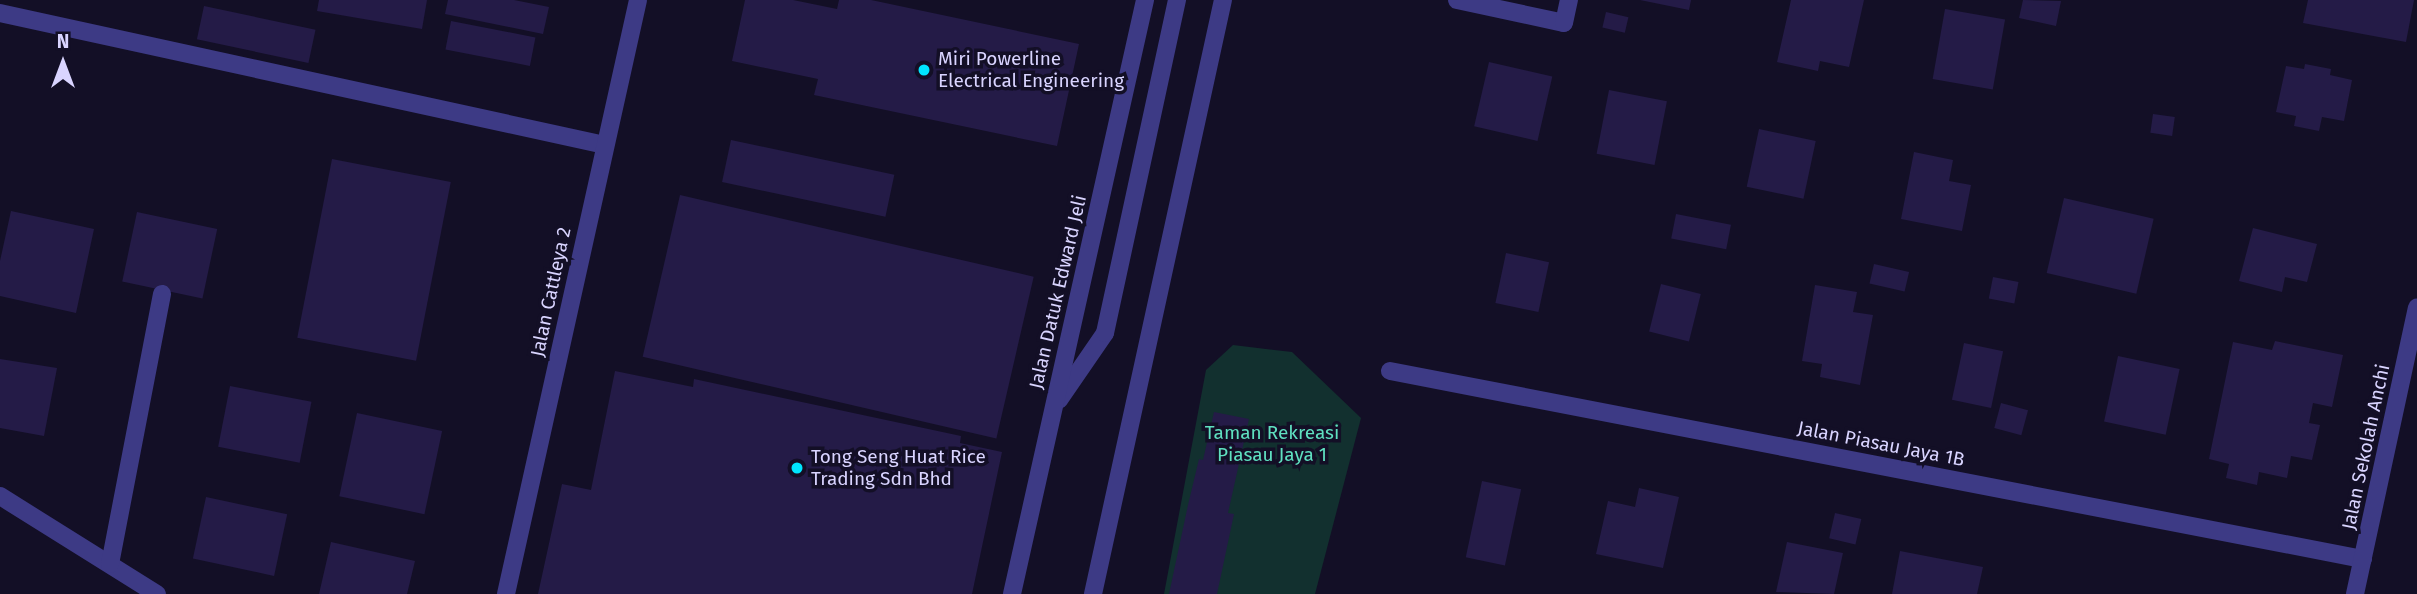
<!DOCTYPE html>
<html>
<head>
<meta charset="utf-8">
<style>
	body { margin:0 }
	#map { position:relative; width:2417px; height:594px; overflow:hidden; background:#130f26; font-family:"Fira Sans",sans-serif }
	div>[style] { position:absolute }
	.green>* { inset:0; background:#12302f }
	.building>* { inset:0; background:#241b47; transform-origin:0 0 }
	.minor>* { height:18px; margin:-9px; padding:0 9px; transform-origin:9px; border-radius:9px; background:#3d3a85 }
	.dots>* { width:19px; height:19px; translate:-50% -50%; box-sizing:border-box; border:4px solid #130f26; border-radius:50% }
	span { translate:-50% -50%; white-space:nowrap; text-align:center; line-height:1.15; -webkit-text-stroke:7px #130f26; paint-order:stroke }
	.poi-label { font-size:19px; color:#d9d4ff }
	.left { translate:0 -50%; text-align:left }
	.street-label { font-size:19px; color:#d9d4ff }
	.park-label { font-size:19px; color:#5fe0c0 }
	.north { position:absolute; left:28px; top:28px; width:70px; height:70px; -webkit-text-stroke:5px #130f26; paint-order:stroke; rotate:0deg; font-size:19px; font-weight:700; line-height:28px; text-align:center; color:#d9d4ff }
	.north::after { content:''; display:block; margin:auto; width:24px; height:32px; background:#d9d4ff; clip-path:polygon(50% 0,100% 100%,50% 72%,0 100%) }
</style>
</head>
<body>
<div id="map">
	<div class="green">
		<div style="clip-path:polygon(1233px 345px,1292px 352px,1361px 418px,1315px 594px,1164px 594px,1206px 370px)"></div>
	</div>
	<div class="building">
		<div style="clip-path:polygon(319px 0,427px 0,422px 29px,317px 11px)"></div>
		<div style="clip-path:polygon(448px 0,514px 0,549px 7px,543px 34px,445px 14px)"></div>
		<div style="clip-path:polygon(745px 0,793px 0,837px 9px,839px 0,871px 0,1079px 44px,1057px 146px,814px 95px,818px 79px,732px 61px)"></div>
		<div style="clip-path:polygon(1640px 0,1691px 0,1689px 10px)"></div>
		<div style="clip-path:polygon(1791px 0,1864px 0,1849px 67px,1820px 61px,1818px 71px,1777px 62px)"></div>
		<div style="clip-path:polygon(2023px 0,2061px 1px,2056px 26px,2019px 18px)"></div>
		<div style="clip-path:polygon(2308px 0,2414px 0,2406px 42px,2303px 23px)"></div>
		<div style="left:204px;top:6px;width:114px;height:34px;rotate:12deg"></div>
		<div style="left:1945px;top:9px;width:61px;height:71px;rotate:10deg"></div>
		<div style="left:1606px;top:12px;width:23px;height:16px;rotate:13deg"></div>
		<div style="left:451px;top:21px;width:86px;height:29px;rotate:11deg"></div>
		<div style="left:1489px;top:62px;width:65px;height:66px;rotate:13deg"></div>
		<div style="clip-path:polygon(2305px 64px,2331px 69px,2330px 75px,2352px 80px,2344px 121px,2322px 117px,2319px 131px,2294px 126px,2296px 116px,2276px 112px,2286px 66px,2304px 69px)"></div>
		<div style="left:1609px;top:90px;width:59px;height:65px;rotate:11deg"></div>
		<div style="left:2153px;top:114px;width:22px;height:19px;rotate:8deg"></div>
		<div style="left:1759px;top:129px;width:58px;height:59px;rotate:12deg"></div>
		<div style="left:731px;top:140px;width:167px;height:43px;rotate:12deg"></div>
		<div style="clip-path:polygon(1914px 152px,1953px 160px,1949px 181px,1971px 185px,1962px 231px,1901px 219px)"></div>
		<div style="left:332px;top:159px;width:121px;height:182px;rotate:11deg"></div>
		<div style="left:680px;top:195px;width:363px;height:166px;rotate:13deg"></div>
		<div style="left:2064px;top:198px;width:92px;height:77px;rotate:13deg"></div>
		<div style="clip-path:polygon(11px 211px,94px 229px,76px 313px,0 296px,0 261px)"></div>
		<div style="left:137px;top:212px;width:82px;height:71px;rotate:12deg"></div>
		<div style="left:1676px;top:214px;width:56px;height:25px;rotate:11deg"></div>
		<div style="clip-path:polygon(2253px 228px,2317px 244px,2307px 282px,2285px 277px,2282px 292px,2239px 281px)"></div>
		<div style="left:1506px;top:253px;width:44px;height:51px;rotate:12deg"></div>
		<div style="left:1874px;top:264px;width:36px;height:20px;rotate:13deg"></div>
		<div style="left:1993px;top:277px;width:26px;height:22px;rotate:11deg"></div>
		<div style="left:1661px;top:284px;width:41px;height:49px;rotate:14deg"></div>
		<div style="clip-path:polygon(1815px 285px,1857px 292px,1853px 312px,1873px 315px,1860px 385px,1820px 377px,1822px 364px,1802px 361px)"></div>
		<div style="clip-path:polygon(2275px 341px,2343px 355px,2332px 407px,2313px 403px,2309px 423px,2320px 425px,2312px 460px,2291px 456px,2287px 478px,2259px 472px,2257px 485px,2226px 478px,2229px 464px,2209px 459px,2233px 342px,2272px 350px)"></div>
		<div style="left:1964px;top:343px;width:40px;height:58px;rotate:12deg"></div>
		<div style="left:2118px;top:356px;width:63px;height:67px;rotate:12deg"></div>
		<div style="clip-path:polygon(0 359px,57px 368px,44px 436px,0 428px)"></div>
		<div style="clip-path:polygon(615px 371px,693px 387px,694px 379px,961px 436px,960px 443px,1002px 452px,972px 594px,538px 594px,562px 484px,591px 490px)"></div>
		<div style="left:230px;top:386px;width:83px;height:62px;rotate:11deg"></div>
		<div style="left:2001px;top:403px;width:28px;height:26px;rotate:15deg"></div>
		<div style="clip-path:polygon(1214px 412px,1249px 419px,1228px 513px,1234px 514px,1217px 594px,1169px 594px,1188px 505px,1199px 459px,1203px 460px)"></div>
		<div style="left:357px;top:413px;width:87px;height:85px;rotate:12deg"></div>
		<div style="left:1482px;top:481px;width:40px;height:78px;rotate:12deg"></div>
		<div style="clip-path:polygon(1639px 488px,1679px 497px,1663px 568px,1596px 554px,1608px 501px,1635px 507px)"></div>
		<div style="left:206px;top:497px;width:83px;height:63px;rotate:12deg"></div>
		<div style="left:1835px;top:513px;width:27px;height:26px;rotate:13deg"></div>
		<div style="clip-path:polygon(331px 542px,415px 561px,407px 594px,319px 594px)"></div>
		<div style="clip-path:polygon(1787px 542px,1843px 553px,1834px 594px,1776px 592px)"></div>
		<div style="clip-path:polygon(1900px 551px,1983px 567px,1977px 594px,1892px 594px)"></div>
	</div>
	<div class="minor">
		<div style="left:1457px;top:0;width:109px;rotate:12.1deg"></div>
		<div style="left:1564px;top:23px;width:24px;rotate:-78deg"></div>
		<div style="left:0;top:13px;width:619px;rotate:12.31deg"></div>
		<div style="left:1390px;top:371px;width:991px;rotate:10.94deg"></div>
		<div style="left:1059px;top:400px;width:81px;rotate:-55.5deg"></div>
		<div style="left:1105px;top:333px;width:341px;rotate:-77.8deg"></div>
		<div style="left:0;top:496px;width:185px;rotate:32deg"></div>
		<div style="left:110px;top:564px;width:275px;rotate:-79.1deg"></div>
		<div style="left:506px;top:594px;width:608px;rotate:-77.47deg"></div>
		<div style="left:1012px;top:594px;width:609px;rotate:-77.38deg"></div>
		<div style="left:1093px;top:594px;width:608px;rotate:-77.66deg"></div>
		<div style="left:2355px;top:594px;width:293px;rotate:-77.8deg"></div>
	</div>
	<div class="dots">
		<div style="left:924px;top:70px;background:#00e5ff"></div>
		<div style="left:797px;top:468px;background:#00e5ff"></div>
	</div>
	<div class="poi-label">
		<span class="left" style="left:938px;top:70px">Miri Powerline<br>Electrical Engineering</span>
		<span class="left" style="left:811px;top:468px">Tong Seng Huat Rice<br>Trading Sdn Bhd</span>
	</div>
	<div class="street-label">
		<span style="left:551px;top:292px;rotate:-78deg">Jalan Cattleya 2</span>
		<span style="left:1058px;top:292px;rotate:-77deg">Jalan Datuk Edward Jeli</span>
		<span style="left:1881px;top:444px;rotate:11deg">Jalan Piasau Jaya 1B</span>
		<span style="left:2366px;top:447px;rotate:-78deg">Jalan Sekolah Anchi</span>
	</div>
	<div class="park-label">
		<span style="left:1272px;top:444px">Taman Rekreasi<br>Piasau Jaya 1</span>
	</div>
	<div class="north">N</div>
</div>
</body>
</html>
